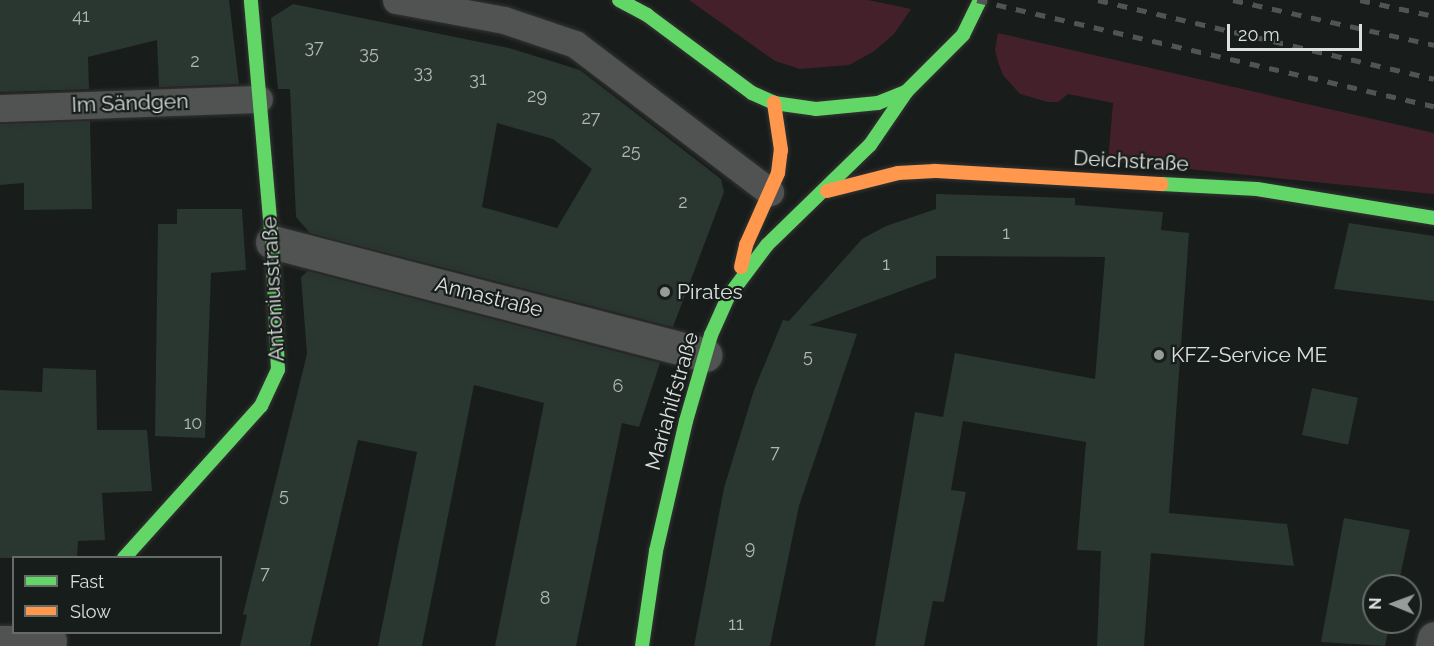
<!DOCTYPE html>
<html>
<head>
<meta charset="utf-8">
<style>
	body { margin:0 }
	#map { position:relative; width:1434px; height:646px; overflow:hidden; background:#181c1a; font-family:Raleway,sans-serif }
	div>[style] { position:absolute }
	.green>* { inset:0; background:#44202b }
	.building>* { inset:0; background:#2a3630; transform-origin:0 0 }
	.roads { filter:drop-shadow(0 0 2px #333533) drop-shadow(0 0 2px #333533) }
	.lane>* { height:27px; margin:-13.5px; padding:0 13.5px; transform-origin:13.5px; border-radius:13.5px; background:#505352 }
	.street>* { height:33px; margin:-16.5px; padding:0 16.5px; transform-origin:16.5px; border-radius:16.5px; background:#505352 }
	.fast>* { height:14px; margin:-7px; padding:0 7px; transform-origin:7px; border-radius:7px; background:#63d668 }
	.slow>* { height:14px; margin:-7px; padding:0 7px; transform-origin:7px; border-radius:7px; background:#ff974d }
	.rail>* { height:4.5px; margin-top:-2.25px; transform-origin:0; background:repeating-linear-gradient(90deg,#525352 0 10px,transparent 0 20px) }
	.dots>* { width:16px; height:16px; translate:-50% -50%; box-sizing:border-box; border:3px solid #171d1a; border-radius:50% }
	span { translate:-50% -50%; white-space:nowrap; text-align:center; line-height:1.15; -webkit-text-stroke:4.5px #171d1a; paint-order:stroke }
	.number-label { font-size:18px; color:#b0b6b2 }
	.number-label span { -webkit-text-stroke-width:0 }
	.street-label { font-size:21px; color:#dce0de }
	.poi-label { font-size:21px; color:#dce0de }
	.left { translate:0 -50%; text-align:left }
	.legend { position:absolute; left:12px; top:556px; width:210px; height:78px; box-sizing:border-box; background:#171d1a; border:2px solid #666b68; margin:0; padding:8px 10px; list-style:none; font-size:18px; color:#dce0de }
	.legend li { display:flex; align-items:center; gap:12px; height:30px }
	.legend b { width:30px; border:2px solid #666b68 }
	.north { position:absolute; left:1362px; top:574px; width:60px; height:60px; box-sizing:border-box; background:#171d1a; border:2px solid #666b68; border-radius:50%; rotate:271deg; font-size:16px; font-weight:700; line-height:24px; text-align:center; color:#dce0de }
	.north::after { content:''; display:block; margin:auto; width:21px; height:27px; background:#979b99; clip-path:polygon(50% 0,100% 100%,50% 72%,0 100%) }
	.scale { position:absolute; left:1227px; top:24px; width:135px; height:27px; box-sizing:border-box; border:3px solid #dce0de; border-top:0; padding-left:8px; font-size:18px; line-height:21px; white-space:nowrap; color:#dce0de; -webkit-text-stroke:4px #171d1a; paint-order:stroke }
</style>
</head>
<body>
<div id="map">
	<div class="green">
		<div style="clip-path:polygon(689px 0,868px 0,911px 9px,894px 34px,873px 52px,849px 65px,800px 69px,775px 61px)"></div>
		<div style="clip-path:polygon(998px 33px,1434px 133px,1434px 194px,1108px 161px,1113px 103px,1068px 94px,1058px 102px,1048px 102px,1020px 94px,1003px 75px,998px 62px,995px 50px)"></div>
	</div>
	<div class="building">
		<div style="clip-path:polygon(0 0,229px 0,239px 84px,159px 87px,157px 40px,88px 57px,89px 89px,0 92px)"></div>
		<div style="clip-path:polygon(evenodd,293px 4px,509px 48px,580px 70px,721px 179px,724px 192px,673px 327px,310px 233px,296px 217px,290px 89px,278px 89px,271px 18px,293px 4px,497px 123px,553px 139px,592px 169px,557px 228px,482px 207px,497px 123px)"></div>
		<div style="clip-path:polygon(90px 121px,92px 209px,24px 210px,24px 183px,0 185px,0 124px)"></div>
		<div style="clip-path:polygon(936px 194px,1075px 198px,1075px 205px,1163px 212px,1161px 230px,1189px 233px,1169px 513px,1287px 524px,1294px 566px,1151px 553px,1144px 646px,1097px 646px,1101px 551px,1077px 550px,1086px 442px,963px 421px,951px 490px,966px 492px,944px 602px,933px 601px,924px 646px,875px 646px,915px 412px,943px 417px,955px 353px,1095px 379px,1105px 257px,936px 256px,936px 278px,809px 325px,857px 334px,799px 506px,770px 646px,694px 646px,724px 488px,754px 390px,783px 320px,789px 321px,862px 239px,886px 226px,936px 209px)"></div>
		<div style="clip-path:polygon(177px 209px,242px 209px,246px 270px,211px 273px,205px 438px,155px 436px,158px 224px,177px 224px)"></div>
		<div style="clip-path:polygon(1349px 223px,1434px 236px,1434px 301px,1334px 289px)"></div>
		<div style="clip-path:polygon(308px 271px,660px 363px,639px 427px,622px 423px,576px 646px,495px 646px,544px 403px,474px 385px,422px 646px,378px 646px,417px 452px,358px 440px,310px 646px,240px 646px,247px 615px,243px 614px,307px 354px,301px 277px)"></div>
		<div style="clip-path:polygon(43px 368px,96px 370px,97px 430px,147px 430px,152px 491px,102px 493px,105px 540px,78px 541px,77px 558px,0 558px,0 390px,42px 392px)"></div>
		<div style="left:1312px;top:388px;width:47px;height:48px;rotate:12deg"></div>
		<div style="clip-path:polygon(1344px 518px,1410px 530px,1398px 586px,1374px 586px,1374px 622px,1390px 622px,1385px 646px,1321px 642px)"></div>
	</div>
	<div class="roads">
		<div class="lane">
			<div style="left:396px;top:0;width:110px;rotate:10.5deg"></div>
			<div style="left:504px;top:20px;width:75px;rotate:18.7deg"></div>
			<div style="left:575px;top:44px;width:245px;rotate:37.2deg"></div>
			<div style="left:0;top:108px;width:259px;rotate:-2deg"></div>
		</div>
		<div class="street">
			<div style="left:272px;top:242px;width:448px;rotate:14.6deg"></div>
			<div style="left:0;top:642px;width:50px;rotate:-1.1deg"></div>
			<div style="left:1432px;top:646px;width:8px;rotate:-76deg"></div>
		</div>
		<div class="fast">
			<div style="left:619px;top:0;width:32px;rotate:28deg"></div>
			<div style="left:647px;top:15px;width:131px;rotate:36.6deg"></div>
			<div style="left:752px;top:93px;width:24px;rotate:24deg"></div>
			<div style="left:774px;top:103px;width:42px;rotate:8.1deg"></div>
			<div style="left:816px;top:109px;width:62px;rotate:-5.5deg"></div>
			<div style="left:878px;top:103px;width:31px;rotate:-22deg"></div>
			<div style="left:907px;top:91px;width:79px;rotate:-45deg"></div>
			<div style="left:963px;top:35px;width:39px;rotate:-64deg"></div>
			<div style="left:1162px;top:184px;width:95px;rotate:3deg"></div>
			<div style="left:1257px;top:189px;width:179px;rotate:9.3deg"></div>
			<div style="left:124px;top:558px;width:205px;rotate:-48deg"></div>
			<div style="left:261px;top:406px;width:40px;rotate:-65deg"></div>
			<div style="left:278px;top:370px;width:128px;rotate:-92.7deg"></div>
			<div style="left:272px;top:242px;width:243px;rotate:-95deg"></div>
			<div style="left:642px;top:646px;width:96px;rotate:-81.6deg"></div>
			<div style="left:656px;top:551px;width:133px;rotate:-77deg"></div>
			<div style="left:686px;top:421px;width:90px;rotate:-73.8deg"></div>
			<div style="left:711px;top:335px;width:42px;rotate:-65.9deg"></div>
			<div style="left:728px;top:297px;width:65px;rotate:-53.1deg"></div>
			<div style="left:767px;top:245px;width:144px;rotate:-44.2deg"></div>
			<div style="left:870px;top:145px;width:65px;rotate:-55.6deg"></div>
		</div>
		<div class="slow">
			<div style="left:827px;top:191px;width:73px;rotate:-14.2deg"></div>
			<div style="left:898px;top:173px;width:37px;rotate:-3deg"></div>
			<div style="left:935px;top:171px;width:227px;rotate:3.3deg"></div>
			<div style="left:741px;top:267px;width:23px;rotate:-77deg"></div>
			<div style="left:746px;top:245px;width:79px;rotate:-66deg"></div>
			<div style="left:778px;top:173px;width:23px;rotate:-83deg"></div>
			<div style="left:781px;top:150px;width:48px;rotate:-98.5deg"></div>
		</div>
	</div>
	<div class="rail">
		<div style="left:977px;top:0;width:469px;rotate:13.1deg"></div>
		<div style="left:1098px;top:0;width:345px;rotate:13.2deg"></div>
		<div style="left:1233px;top:0;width:206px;rotate:12.6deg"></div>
		<div style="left:1360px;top:0;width:76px;rotate:12.2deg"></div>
	</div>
	<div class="dots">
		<div style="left:665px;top:292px;background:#979b99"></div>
		<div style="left:1159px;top:355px;background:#979b99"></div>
	</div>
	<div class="number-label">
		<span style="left:81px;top:16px">41</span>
		<span style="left:314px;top:47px">37</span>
		<span style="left:369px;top:53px">35</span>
		<span style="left:195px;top:61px">2</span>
		<span style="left:423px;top:72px">33</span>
		<span style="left:478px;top:79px">31</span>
		<span style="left:537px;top:96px">29</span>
		<span style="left:591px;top:118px">27</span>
		<span style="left:631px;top:151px">25</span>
		<span style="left:683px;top:202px">2</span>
		<span style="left:1006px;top:233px">1</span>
		<span style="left:886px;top:264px">1</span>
		<span style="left:808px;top:356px">5</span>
		<span style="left:618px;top:386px">6</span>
		<span style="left:193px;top:423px">10</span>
		<span style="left:775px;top:452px">7</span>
		<span style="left:284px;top:495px">5</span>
		<span style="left:750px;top:548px">9</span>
		<span style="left:265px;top:573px">7</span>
		<span style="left:545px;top:598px">8</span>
		<span style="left:736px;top:624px">11</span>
	</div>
	<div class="street-label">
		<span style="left:130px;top:103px;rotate:-2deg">Im Sändgen</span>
		<span style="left:1131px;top:161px;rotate:3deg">Deichstraße</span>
		<span style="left:273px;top:289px;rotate:-93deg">Antoniusstraße</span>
		<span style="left:489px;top:297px;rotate:14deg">Annastraße</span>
		<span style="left:672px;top:401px;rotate:-74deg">Mariahilfstraße</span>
	</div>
	<div class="poi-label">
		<span class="left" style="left:677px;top:292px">Pirates</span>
		<span class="left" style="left:1171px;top:355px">KFZ-Service ME</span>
	</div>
	<ul class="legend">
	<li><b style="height:8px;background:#63d668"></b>Fast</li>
	<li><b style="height:8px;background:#ff974d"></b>Slow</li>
	</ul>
	<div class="north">N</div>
	<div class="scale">20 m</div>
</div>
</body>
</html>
